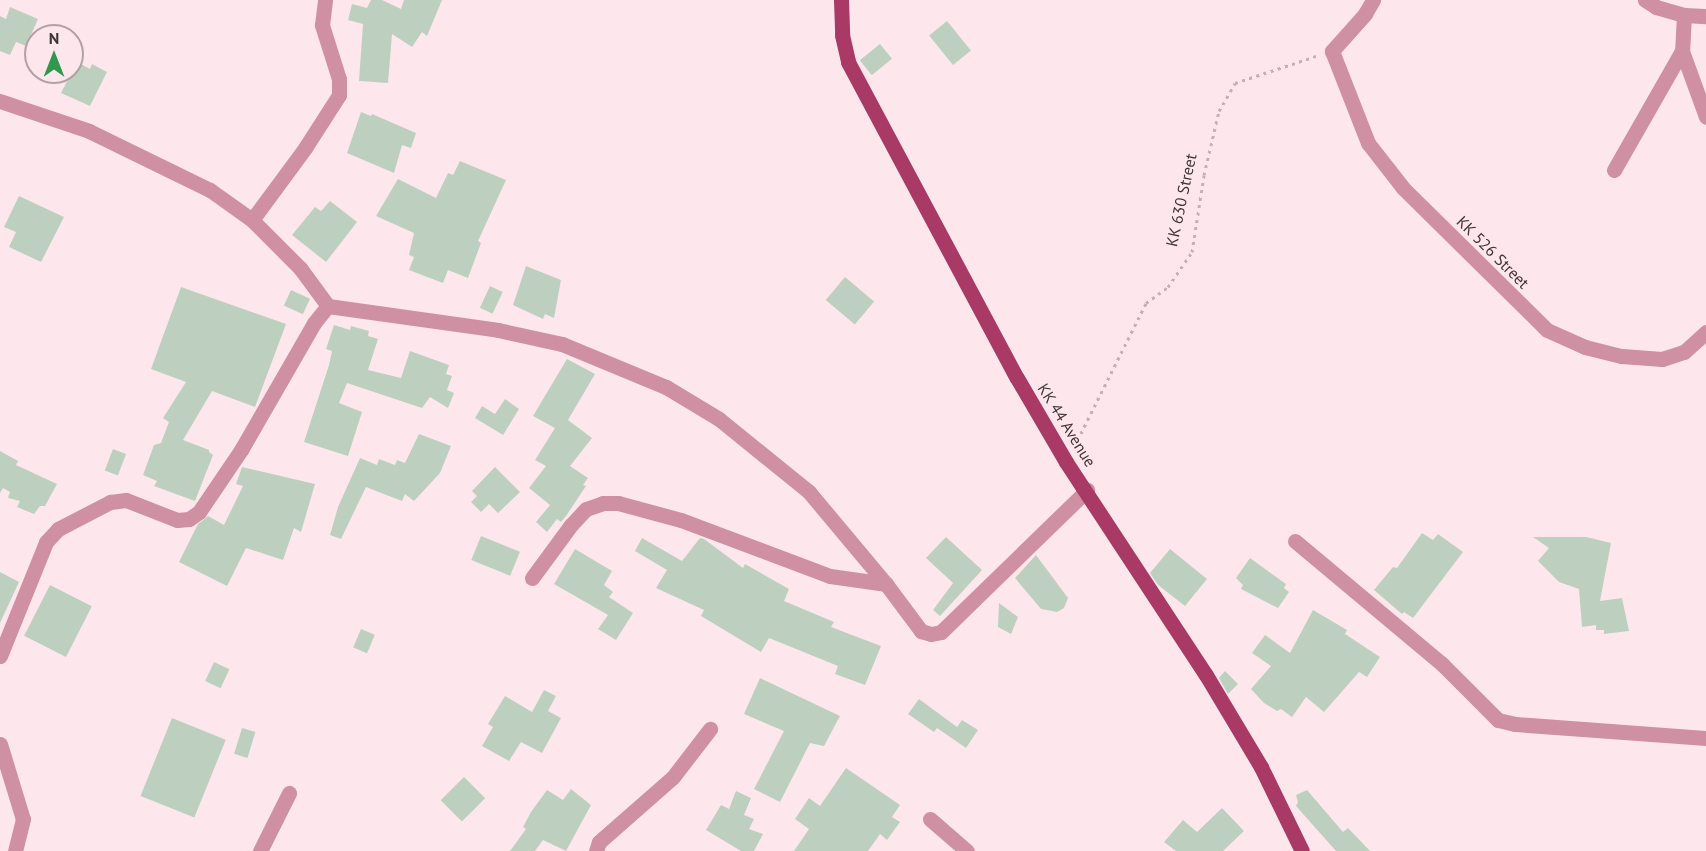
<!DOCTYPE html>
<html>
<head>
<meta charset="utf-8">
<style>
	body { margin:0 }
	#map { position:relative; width:1706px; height:851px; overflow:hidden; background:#fde7ed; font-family:"PT Sans",sans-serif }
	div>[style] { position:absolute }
	.building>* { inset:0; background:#bdd0bf; transform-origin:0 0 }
	.path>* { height:3px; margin-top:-1.5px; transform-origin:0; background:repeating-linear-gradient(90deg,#c3b1b6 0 3px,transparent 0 7.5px) }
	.minor>* { height:15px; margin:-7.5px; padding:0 7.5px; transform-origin:7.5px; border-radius:7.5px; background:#ce90a2 }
	.major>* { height:15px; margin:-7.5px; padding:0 7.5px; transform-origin:7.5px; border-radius:7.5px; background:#a83a65 }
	span { translate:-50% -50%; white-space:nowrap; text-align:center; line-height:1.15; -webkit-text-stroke:4.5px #fde7ed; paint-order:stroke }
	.street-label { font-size:16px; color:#3f3538 }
	.north { position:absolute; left:24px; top:24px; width:60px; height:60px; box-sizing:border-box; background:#fde7ed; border:2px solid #b1a0a5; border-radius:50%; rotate:0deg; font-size:16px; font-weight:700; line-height:24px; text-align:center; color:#3f3538 }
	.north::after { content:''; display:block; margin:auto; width:21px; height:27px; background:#31974d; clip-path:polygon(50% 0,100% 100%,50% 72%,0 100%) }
</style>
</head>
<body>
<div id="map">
	<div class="building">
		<div style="clip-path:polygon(371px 0,382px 0,401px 9px,404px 0,442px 0,427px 36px,422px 32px,412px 47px,392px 34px,388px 83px,359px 81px,363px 24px,348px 20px,352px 4px,367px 8px)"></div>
		<div style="clip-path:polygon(10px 7px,38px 19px,26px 46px,16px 42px,10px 55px,0 51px,0 16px,6px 19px)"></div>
		<div style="left:947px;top:21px;width:38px;height:23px;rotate:51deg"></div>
		<div style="left:880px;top:44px;width:19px;height:26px;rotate:51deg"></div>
		<div style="clip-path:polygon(77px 62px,90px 69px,92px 64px,107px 72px,90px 106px,61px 93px)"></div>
		<div style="clip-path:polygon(361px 112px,371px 116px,372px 114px,416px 133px,411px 148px,402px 145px,394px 173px,347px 153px)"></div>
		<div style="clip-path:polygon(460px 161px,506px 180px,478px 241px,481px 243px,468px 278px,448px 270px,443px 283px,409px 270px,414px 257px,409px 255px,414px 233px,376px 216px,398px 179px,436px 198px,448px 173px,453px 175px)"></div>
		<div style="clip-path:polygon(19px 196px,64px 217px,41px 262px,9px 247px,16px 232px,4px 227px)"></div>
		<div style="clip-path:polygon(330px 201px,357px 222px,326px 262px,292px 235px,315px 207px,321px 211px)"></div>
		<div style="clip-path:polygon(526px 266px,561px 280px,554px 318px,545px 314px,543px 319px,513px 305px)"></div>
		<div style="left:845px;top:277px;width:38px;height:30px;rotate:40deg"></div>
		<div style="left:490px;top:286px;width:14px;height:24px;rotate:25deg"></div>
		<div style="clip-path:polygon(181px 287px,286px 324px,255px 407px,212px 391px,183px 440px,209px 450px,209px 452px,213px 455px,195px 501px,154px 486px,157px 481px,143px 475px,154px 445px,161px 443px,169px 422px,163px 418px,186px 382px,151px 369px)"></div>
		<div style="left:291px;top:290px;width:21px;height:17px;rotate:25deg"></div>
		<div style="clip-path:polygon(334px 325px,350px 330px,351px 326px,369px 331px,368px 336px,378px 339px,368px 370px,401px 378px,410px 351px,449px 365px,446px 374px,452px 376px,447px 390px,454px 393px,448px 408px,430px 397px,422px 408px,347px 383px,339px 403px,362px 412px,348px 456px,304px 442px,329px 365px,332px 351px,326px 349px)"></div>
		<div style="clip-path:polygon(567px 359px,595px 374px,568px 420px,592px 438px,570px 466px,588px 478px,583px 485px,586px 486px,566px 516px,561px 522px,557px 519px,547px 532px,536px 522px,550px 505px,529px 488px,546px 466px,535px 460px,555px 428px,533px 416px)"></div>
		<div style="clip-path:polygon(505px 399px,519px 409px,503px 435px,475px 418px,482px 406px,495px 414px)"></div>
		<div style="clip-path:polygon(419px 434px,451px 446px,440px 473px,414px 501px,405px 494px,402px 501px,366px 487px,341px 539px,330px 535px,338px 507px,360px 458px,377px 465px,379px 459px,395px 465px,397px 460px,405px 463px)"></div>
		<div style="left:113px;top:449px;width:14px;height:23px;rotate:21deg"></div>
		<div style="clip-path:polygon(0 451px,18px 461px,16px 465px,57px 484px,45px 506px,40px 506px,34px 514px,17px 507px,20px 501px,8px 498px,10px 492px,3px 488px,0 493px)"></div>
		<div style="clip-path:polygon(242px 467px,315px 484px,301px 532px,294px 528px,283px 560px,246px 548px,227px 586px,179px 562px,198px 524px,208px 516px,224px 525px,243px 486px,236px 484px)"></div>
		<div style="clip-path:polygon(495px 467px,520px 492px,498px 513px,489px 504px,481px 512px,471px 502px,477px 496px,472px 491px)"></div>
		<div style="clip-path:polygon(1422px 533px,1433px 540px,1438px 534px,1463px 552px,1413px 618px,1404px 612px,1402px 614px,1374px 590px,1393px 567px,1397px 568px)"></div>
		<div style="left:481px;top:536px;width:42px;height:26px;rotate:22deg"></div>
		<div style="clip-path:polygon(946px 537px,982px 570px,940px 616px,933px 610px,953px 583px,926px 558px)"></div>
		<div style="clip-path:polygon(1533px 537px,1586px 537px,1611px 543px,1600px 601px,1622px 598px,1629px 631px,1604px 634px,1604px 630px,1596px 630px,1596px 625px,1582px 627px,1579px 589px,1559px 582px,1538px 561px,1549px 548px)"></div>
		<div style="clip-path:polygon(642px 538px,682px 561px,700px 538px,704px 539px,743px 568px,745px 564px,789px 589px,784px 601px,834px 622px,831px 627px,881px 646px,865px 685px,835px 674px,838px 666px,769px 638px,761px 652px,701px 616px,704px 610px,656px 588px,667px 570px,635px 551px)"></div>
		<div style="clip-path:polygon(575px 549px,612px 571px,604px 585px,613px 592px,609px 597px,633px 613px,616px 640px,598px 629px,608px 615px,554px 584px)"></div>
		<div style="clip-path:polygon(1170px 549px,1207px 579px,1185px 606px,1158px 585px,1150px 573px)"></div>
		<div style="clip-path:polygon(1036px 555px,1068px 598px,1064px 608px,1057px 612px,1041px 609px,1015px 578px)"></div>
		<div style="clip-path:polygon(1250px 558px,1286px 584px,1284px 588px,1289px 592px,1278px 608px,1241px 589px,1243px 585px,1236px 578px)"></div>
		<div style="clip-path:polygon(0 572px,19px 582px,0 623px)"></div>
		<div style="left:50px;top:585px;width:47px;height:57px;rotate:27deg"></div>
		<div style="clip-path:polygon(999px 603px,1018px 617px,1011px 634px,998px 627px)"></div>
		<div style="clip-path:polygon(1313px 610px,1347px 630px,1345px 634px,1380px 657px,1367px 677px,1359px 672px,1324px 712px,1306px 697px,1292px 717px,1281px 709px,1277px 711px,1264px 703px,1251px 689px,1271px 666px,1252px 653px,1265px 635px,1290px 653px)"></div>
		<div style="left:361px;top:629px;width:15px;height:20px;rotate:23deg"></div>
		<div style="left:214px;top:662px;width:17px;height:21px;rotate:25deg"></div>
		<div style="clip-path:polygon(1225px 671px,1238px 684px,1228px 694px,1219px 678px)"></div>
		<div style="clip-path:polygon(760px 678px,840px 716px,824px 746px,810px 743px,780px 802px,754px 789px,784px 731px,744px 714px)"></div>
		<div style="clip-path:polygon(544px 690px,556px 696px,548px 711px,561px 718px,542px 753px,521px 742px,509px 761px,482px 746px,493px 727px,488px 724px,505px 696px,532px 712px)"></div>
		<div style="clip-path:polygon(919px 699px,957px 727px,962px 720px,978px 730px,966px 748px,937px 728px,934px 732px,908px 714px)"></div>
		<div style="left:172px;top:718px;width:58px;height:84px;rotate:22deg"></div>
		<div style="left:242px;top:728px;width:14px;height:27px;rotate:17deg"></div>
		<div style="clip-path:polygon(846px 768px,900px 805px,892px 817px,900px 822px,887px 840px,880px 834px,868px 851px,794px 851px,809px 829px,795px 819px,809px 798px,820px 806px)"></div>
		<div style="left:464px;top:777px;width:30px;height:33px;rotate:45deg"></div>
		<div style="clip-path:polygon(571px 789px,591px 805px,566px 851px,543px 840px,535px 851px,510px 851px,526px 829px,523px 827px,531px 812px,547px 790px,563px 800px)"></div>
		<div style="clip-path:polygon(1307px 790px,1343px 832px,1348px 828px,1370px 851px,1336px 851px,1296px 806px,1298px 802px,1296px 795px)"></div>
		<div style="clip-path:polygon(736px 791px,751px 798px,744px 815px,754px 819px,749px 829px,763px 834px,754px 851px,741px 851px,706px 830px,721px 805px,729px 809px)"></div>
		<div style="clip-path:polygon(1222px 808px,1244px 831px,1223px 851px,1176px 851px,1164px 842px,1183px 820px,1197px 832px)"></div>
	</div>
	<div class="path">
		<div style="left:1074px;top:447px;width:161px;rotate:-63.4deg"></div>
		<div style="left:1146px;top:303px;width:27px;rotate:-36deg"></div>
		<div style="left:1168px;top:287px;width:42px;rotate:-55.6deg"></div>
		<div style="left:1192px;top:252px;width:78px;rotate:-81.1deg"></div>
		<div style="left:1204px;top:175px;width:66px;rotate:-76.8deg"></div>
		<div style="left:1219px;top:111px;width:32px;rotate:-60deg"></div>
		<div style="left:1235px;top:83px;width:89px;rotate:-18.4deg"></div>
	</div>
	<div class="minor">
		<div style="left:1373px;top:0;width:16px;rotate:120deg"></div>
		<div style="left:1365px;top:14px;width:50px;rotate:131.7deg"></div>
		<div style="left:1332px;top:51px;width:99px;rotate:68.6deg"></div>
		<div style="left:1368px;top:143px;width:57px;rotate:52.1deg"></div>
		<div style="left:1403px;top:188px;width:202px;rotate:44.6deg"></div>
		<div style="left:1547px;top:330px;width:42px;rotate:24.1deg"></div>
		<div style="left:1585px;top:347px;width:38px;rotate:14deg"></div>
		<div style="left:1622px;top:356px;width:40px;rotate:4.3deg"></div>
		<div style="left:1662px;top:359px;width:23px;rotate:-18deg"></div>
		<div style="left:1684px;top:352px;width:30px;rotate:-42deg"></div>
		<div style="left:1645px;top:0;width:13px;rotate:32deg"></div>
		<div style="left:1656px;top:7px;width:29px;rotate:16deg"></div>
		<div style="left:1684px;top:15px;width:22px;rotate:3deg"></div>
		<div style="left:1684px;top:15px;width:36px;rotate:93deg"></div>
		<div style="left:1682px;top:51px;width:70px;rotate:70deg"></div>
		<div style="left:0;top:101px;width:94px;rotate:18.6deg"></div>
		<div style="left:89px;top:131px;width:135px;rotate:26deg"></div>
		<div style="left:210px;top:190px;width:52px;rotate:35.5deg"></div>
		<div style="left:252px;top:220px;width:68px;rotate:45deg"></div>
		<div style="left:300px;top:268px;width:47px;rotate:53.6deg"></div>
		<div style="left:1614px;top:170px;width:137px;rotate:-60.3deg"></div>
		<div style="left:252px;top:220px;width:89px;rotate:-53.6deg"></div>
		<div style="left:305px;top:148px;width:63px;rotate:-57.3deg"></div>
		<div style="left:339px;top:95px;width:16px;rotate:-90deg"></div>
		<div style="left:339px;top:79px;width:57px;rotate:-107.5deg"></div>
		<div style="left:322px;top:25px;width:25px;rotate:-83deg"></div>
		<div style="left:1295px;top:541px;width:192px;rotate:39.9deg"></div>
		<div style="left:1442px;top:664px;width:79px;rotate:45deg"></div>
		<div style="left:1498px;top:720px;width:17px;rotate:13deg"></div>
		<div style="left:1515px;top:724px;width:192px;rotate:4.2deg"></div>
		<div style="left:532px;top:578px;width:66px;rotate:-53.7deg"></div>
		<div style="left:571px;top:525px;width:22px;rotate:-47deg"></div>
		<div style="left:586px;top:509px;width:18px;rotate:-19deg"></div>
		<div style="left:603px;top:503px;width:15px"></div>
		<div style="left:618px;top:503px;width:65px;rotate:15.1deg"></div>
		<div style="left:681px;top:520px;width:159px;rotate:20.6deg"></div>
		<div style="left:830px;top:576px;width:57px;rotate:8.1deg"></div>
		<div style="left:886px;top:584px;width:59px;rotate:53.3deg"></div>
		<div style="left:921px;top:631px;width:10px;rotate:17deg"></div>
		<div style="left:931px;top:634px;width:10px;rotate:-11deg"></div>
		<div style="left:941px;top:632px;width:204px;rotate:-44.2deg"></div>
		<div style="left:0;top:656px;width:123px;rotate:-68deg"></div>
		<div style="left:46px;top:542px;width:18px;rotate:-47deg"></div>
		<div style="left:58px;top:529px;width:59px;rotate:-27.4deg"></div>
		<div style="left:110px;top:502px;width:16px;rotate:-7deg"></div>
		<div style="left:126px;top:500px;width:55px;rotate:21.4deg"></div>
		<div style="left:177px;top:520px;width:12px;rotate:-5deg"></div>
		<div style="left:189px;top:519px;width:12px;rotate:-35deg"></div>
		<div style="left:199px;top:512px;width:75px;rotate:-55.9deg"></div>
		<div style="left:241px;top:450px;width:146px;rotate:-60.1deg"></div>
		<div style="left:314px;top:323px;width:22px;rotate:-51deg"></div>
		<div style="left:328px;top:306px;width:172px;rotate:8deg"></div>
		<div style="left:498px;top:330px;width:66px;rotate:12.3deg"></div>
		<div style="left:562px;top:344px;width:113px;rotate:22.5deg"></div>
		<div style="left:666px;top:387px;width:62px;rotate:31.1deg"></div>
		<div style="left:719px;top:419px;width:116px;rotate:39deg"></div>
		<div style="left:809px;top:492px;width:120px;rotate:50.1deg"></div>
		<div style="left:0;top:744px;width:78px;rotate:73deg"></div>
		<div style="left:23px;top:819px;width:33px;rotate:104deg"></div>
		<div style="left:930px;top:819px;width:49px;rotate:40.9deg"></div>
		<div style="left:260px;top:851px;width:65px;rotate:-63.4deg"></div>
		<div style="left:596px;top:851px;width:9px;rotate:-72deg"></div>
		<div style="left:599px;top:842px;width:98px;rotate:-41.3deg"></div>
		<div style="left:673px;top:777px;width:61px;rotate:-52.4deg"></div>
	</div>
	<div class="major">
		<div style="left:841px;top:0;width:35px;rotate:88deg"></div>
		<div style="left:842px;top:35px;width:28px;rotate:77deg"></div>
		<div style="left:848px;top:62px;width:358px;rotate:61.9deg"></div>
		<div style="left:1017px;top:378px;width:97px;rotate:59.7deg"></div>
		<div style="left:1066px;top:462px;width:255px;rotate:56.7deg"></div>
		<div style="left:1206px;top:675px;width:107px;rotate:59.1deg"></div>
		<div style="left:1261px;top:767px;width:93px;rotate:64deg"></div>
	</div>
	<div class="street-label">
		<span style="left:1181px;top:200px;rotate:-78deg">KK 630 Street</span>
		<span style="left:1493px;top:252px;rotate:45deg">KK 526 Street</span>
		<span style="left:1067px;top:425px;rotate:58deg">KK 44 Avenue</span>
	</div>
	<div class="north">N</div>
</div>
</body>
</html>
